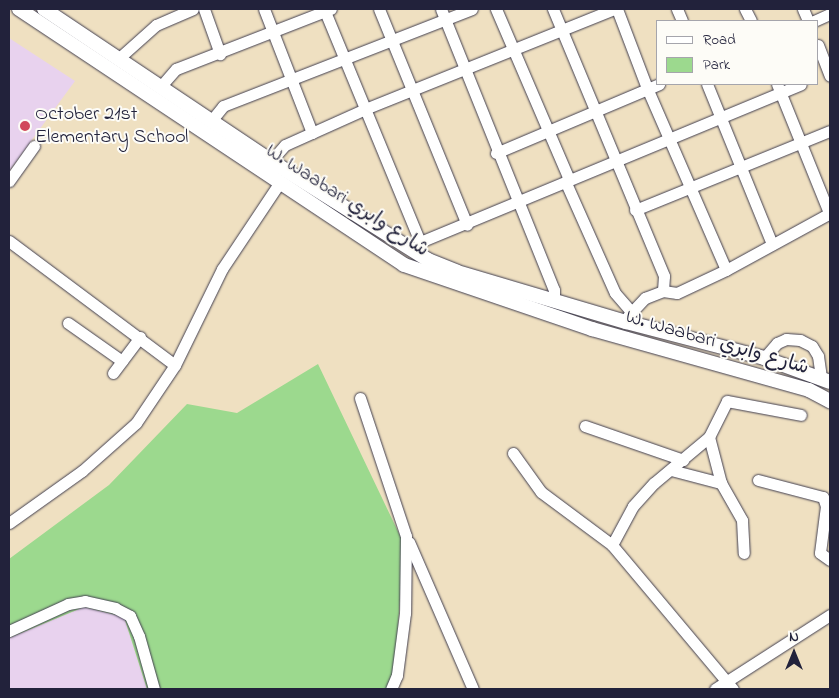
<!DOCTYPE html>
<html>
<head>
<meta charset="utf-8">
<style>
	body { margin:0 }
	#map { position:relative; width:839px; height:698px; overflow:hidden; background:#efe0c1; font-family:"Indie Flower","Playpen Sans Arabic",sans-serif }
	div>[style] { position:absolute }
	.built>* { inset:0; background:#e8d2ee }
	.green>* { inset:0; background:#9cd98e }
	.roads { filter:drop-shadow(0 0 1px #413e4f) drop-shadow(0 0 1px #413e4f) }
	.minor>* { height:11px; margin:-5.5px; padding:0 5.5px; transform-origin:5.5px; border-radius:5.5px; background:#fff }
	.major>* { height:14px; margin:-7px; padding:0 7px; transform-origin:7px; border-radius:7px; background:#fff }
	.dots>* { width:14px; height:14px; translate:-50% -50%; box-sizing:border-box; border:2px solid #fdfcf7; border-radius:50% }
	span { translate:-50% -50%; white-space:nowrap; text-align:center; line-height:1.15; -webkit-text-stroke:4px #fdfcf7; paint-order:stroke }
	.poi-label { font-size:20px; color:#22223b }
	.left { translate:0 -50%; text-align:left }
	.street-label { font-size:20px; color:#22223b }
	.frame { position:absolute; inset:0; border:10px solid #22223b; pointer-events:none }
	.legend { position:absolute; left:656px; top:20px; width:162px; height:65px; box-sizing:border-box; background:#fdfcf7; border:1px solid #a5a5ac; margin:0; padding:6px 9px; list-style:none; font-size:15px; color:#22223b }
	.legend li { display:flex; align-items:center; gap:10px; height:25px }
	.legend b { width:25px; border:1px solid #a5a5ac }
	.north { position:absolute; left:769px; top:628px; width:50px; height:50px; -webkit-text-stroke:4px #fdfcf7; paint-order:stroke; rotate:0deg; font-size:14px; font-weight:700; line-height:20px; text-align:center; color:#22223b }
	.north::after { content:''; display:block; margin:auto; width:18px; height:22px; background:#22223b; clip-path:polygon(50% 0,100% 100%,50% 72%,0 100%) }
</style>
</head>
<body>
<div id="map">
	<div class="built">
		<div style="clip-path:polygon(9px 38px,75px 81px,9px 171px)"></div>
		<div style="clip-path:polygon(84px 607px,124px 617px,147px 689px,9px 689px,9px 638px)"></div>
	</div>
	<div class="green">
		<div style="clip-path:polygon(318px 364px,404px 544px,394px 682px,387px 689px,147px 689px,124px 617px,84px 607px,9px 638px,9px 559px,109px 485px,187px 404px,237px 413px)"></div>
	</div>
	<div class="roads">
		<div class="minor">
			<div style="left:204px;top:9px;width:48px;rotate:70.4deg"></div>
			<div style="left:264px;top:9px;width:133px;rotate:68.8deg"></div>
			<div style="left:324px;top:9px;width:252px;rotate:67.6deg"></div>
			<div style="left:379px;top:9px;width:233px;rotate:67.8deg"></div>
			<div style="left:441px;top:9px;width:303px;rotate:68.1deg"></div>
			<div style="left:554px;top:290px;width:10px;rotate:90deg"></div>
			<div style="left:496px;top:9px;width:183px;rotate:66.8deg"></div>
			<div style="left:568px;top:177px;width:6px;rotate:108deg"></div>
			<div style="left:566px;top:183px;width:120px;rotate:66deg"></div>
			<div style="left:615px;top:293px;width:23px;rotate:49deg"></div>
			<div style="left:553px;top:9px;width:289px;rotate:67.4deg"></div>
			<div style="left:664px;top:276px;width:15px;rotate:94deg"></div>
			<div style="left:617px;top:9px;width:85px;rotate:69.2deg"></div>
			<div style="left:647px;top:88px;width:198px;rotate:66.5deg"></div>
			<div style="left:677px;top:9px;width:13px;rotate:67deg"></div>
			<div style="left:745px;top:9px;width:13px;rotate:63deg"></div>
			<div style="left:803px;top:9px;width:13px;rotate:67deg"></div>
			<div style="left:814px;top:21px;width:17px;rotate:-24deg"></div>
			<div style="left:818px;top:45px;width:33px;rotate:69deg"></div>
			<div style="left:118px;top:59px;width:51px;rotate:-41.8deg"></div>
			<div style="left:156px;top:25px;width:40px;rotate:-23.4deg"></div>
			<div style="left:707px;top:84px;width:173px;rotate:67.9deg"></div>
			<div style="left:777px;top:84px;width:141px;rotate:68deg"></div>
			<div style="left:161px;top:86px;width:23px;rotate:-49deg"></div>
			<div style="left:176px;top:69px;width:166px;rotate:-21.2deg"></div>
			<div style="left:211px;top:121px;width:19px;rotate:-51deg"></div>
			<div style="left:223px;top:106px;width:267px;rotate:-21.3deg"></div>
			<div style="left:496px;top:153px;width:177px;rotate:-22.9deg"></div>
			<div style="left:271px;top:161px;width:21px;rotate:-49deg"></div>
			<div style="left:285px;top:145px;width:88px;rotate:-24.2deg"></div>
			<div style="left:365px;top:109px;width:268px;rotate:-21.9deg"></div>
			<div style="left:9px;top:181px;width:43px;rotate:-54.5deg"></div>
			<div style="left:635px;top:210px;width:210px;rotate:-22.1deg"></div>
			<div style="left:9px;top:241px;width:207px;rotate:36.8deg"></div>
			<div style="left:415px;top:252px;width:11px;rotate:-63deg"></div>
			<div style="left:420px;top:242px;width:412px;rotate:-22.5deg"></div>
			<div style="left:628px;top:316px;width:25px;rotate:-47deg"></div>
			<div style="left:645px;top:298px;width:19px;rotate:-21deg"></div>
			<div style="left:663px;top:291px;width:14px;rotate:8deg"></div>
			<div style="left:677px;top:293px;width:54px;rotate:-25.1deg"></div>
			<div style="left:726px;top:270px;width:119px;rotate:-28.7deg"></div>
			<div style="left:68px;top:323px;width:66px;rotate:35.1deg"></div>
			<div style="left:764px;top:358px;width:20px;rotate:-49deg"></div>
			<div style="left:777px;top:343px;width:10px;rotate:-24deg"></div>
			<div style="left:786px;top:339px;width:14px;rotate:4deg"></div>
			<div style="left:800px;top:340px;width:13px;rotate:27deg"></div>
			<div style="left:812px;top:346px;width:12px;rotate:59deg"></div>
			<div style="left:818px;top:356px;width:21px;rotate:82deg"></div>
			<div style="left:113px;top:373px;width:45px;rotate:-53.1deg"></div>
			<div style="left:360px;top:398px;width:145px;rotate:71.6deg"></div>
			<div style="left:406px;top:536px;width:77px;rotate:90.7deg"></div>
			<div style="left:405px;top:613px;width:63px;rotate:97.4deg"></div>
			<div style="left:397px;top:675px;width:15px;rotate:113deg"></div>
			<div style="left:585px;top:426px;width:104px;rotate:19.1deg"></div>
			<div style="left:709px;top:437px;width:48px;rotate:75.4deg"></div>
			<div style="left:721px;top:483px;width:43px;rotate:60.4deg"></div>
			<div style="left:742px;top:520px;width:33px;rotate:87deg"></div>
			<div style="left:513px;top:453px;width:48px;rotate:54.3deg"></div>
			<div style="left:541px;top:492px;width:89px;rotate:36.7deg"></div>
			<div style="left:612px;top:545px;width:188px;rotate:50deg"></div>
			<div style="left:671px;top:470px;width:52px;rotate:14.6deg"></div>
			<div style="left:758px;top:480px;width:67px;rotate:14.7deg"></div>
			<div style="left:823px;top:497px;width:9px;rotate:72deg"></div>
			<div style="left:826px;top:506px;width:47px;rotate:97.3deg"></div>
			<div style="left:820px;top:553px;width:12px;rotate:35deg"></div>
			<div style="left:9px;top:523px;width:90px;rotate:-35.5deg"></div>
			<div style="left:82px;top:471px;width:72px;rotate:-41.6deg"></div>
			<div style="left:136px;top:423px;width:70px;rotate:-56.1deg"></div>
			<div style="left:175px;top:365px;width:107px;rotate:-63.9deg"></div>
			<div style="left:222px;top:269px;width:105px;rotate:-56.3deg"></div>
			<div style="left:409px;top:542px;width:160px;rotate:66.5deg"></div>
			<div style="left:612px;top:545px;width:44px;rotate:-61.7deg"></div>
			<div style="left:633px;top:506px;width:31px;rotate:-48deg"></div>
			<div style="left:654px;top:483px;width:72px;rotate:-39.9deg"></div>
			<div style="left:709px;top:437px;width:40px;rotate:-63.4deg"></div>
			<div style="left:727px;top:401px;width:75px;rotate:10.7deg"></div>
			<div style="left:9px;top:631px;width:65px;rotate:-24.6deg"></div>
			<div style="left:68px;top:604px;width:17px;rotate:-10deg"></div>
			<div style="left:85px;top:601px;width:31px;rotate:13deg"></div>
			<div style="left:115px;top:608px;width:17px;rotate:28deg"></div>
			<div style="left:130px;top:616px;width:22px;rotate:66deg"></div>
			<div style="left:139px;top:636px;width:55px;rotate:74.2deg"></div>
			<div style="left:715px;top:689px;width:137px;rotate:-32.8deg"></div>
		</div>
		<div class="major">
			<div style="left:19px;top:9px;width:462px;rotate:33.6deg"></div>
			<div style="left:404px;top:265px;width:199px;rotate:18.8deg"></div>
			<div style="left:592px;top:329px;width:225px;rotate:15.7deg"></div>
			<div style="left:809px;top:390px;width:24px;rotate:28deg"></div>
			<div style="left:44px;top:9px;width:273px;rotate:33.8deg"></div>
			<div style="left:271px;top:161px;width:186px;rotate:32.2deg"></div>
			<div style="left:428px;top:260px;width:31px;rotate:22deg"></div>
			<div style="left:457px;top:272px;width:176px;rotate:16.5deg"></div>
			<div style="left:626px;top:322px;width:143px;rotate:14.6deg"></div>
			<div style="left:764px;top:358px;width:70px;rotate:20deg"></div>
		</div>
	</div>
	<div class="dots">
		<div style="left:25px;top:126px;background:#d1495b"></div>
	</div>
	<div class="poi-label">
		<span class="left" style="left:35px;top:126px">October 21st<br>Elementary School</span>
	</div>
	<div class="street-label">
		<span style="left:347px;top:201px;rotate:33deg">W. Waabari شارع وابري</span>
		<span style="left:717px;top:343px;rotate:16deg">W. Waabari شارع وابري</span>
	</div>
	<div class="frame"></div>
	<ul class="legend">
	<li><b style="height:6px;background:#fff"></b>Road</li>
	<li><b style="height:14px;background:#9cd98e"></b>Park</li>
	</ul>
	<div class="north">N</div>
</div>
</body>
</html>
